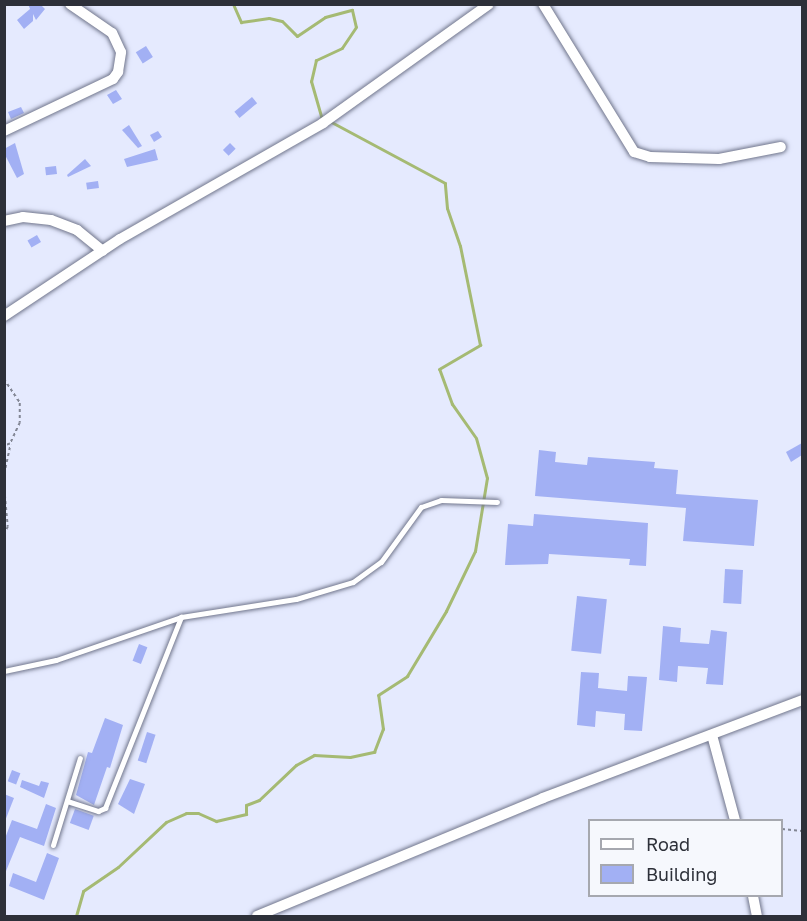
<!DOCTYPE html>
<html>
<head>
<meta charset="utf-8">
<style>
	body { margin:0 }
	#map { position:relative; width:807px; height:921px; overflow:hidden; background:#e5eafe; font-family:"Golos Text",sans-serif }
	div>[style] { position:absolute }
	.stream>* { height:3px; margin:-1.5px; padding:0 1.5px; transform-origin:1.5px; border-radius:1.5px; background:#a5ba73 }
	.building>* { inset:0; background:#a2b0f4; transform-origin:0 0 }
	.path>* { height:1.5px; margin-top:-0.75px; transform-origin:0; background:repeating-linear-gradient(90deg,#828694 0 3px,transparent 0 6px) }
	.roads { filter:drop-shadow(0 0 2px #71768c) drop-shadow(0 0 2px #71768c) }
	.lane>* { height:5px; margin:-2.5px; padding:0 2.5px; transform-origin:2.5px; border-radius:2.5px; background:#fff }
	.street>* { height:10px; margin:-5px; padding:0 5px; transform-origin:5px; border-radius:5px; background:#fff }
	span { translate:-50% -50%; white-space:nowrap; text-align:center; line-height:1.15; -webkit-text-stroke:5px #f6f8fd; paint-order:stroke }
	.frame { position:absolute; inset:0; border:6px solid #2d3039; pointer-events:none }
	.legend { position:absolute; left:588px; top:819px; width:195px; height:78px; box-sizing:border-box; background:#f6f8fd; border:2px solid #a6a8af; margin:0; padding:8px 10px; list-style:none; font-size:18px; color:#2d3039 }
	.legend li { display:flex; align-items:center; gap:12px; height:30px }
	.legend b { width:30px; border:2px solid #a6a8af }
</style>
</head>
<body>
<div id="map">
	<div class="stream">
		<div style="left:233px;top:4px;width:20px;rotate:66deg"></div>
		<div style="left:241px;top:22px;width:28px;rotate:-8deg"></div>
		<div style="left:269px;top:18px;width:13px;rotate:13deg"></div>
		<div style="left:282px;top:21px;width:21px;rotate:45deg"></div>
		<div style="left:297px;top:36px;width:34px;rotate:-34deg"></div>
		<div style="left:325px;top:17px;width:28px;rotate:-15deg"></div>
		<div style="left:352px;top:10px;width:17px;rotate:77deg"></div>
		<div style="left:356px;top:27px;width:25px;rotate:124deg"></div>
		<div style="left:342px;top:48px;width:29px;rotate:155deg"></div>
		<div style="left:316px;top:60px;width:22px;rotate:103deg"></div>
		<div style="left:311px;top:81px;width:37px;rotate:74deg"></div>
		<div style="left:321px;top:117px;width:4px;rotate:27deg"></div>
		<div style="left:76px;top:916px;width:26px;rotate:-74deg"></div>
		<div style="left:83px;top:891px;width:42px;rotate:-34.4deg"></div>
		<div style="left:118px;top:867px;width:66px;rotate:-43.2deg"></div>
		<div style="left:166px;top:822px;width:22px;rotate:-24deg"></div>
		<div style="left:186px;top:813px;width:12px"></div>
		<div style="left:198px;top:813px;width:20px;rotate:24deg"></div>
		<div style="left:216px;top:821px;width:31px;rotate:-13deg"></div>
		<div style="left:246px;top:814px;width:9px;rotate:-90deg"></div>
		<div style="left:246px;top:805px;width:14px;rotate:-21deg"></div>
		<div style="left:259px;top:800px;width:51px;rotate:-43.4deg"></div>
		<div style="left:296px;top:765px;width:21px;rotate:-29deg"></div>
		<div style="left:314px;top:755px;width:36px;rotate:3deg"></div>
		<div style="left:350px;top:757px;width:25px;rotate:-12deg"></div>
		<div style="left:374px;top:752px;width:25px;rotate:-69deg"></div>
		<div style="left:383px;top:729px;width:34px;rotate:-98deg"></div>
		<div style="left:378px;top:695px;width:35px;rotate:-33deg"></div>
		<div style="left:407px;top:676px;width:76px;rotate:-59deg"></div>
		<div style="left:446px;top:611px;width:67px;rotate:-64.2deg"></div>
		<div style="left:475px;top:551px;width:74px;rotate:-80.7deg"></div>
		<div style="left:487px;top:478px;width:41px;rotate:-105.4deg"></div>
		<div style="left:476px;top:438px;width:42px;rotate:-125.2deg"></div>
		<div style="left:452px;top:404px;width:37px;rotate:-110deg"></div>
		<div style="left:439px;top:369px;width:48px;rotate:-30.3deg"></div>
		<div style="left:480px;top:345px;width:101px;rotate:-101.4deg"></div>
		<div style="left:460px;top:246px;width:40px;rotate:-108.9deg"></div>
		<div style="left:447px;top:208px;width:25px;rotate:-95deg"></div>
		<div style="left:445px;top:183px;width:129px;rotate:-151.8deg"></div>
	</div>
	<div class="building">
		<div style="clip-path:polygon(28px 4px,40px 4px,45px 9px,36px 20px,33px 14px,33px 21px,24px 29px,17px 20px,30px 9px)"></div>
		<div style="left:146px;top:46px;width:13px;height:12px;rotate:58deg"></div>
		<div style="clip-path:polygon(116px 90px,122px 99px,113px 104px,107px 95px)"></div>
		<div style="left:252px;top:97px;width:8px;height:23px;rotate:50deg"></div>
		<div style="clip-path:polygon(21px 107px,24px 113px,11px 119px,8px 112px)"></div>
		<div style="clip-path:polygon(129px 125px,142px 146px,138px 148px,122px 130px)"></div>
		<div style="clip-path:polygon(158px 131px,162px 137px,154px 142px,150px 135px)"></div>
		<div style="clip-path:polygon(15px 143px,24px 174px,17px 178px,4px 153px,4px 149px)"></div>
		<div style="left:230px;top:143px;width:8px;height:10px;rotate:45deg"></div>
		<div style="clip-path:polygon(155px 149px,158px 160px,127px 167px,124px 159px)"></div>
		<div style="clip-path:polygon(85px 159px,91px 166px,68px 177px,67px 175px)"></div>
		<div style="left:56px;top:166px;width:8px;height:11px;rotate:83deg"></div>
		<div style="left:98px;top:181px;width:7px;height:12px;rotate:82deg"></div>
		<div style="left:37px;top:235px;width:8px;height:11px;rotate:60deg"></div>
		<div style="clip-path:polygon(802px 443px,802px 455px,791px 462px,786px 452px)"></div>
		<div style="clip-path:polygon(539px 450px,556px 452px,555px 462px,587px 465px,588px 457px,655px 462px,654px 468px,678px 470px,676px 494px,758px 500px,754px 546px,683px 541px,686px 508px,535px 496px)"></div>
		<div style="clip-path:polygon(534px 514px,648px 523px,646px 566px,629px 565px,630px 559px,549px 554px,548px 564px,505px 565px,508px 524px,533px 526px)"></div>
		<div style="left:725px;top:569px;width:18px;height:34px;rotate:3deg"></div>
		<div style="left:577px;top:596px;width:30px;height:55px;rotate:6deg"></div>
		<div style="clip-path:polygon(663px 626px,681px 628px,680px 642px,709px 644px,711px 630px,727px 632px,723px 685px,706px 684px,708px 668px,678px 666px,677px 682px,659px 680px)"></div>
		<div style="left:139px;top:644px;width:9px;height:18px;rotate:21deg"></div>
		<div style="clip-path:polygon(581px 672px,599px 673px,598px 688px,627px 691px,628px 676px,647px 677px,642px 731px,624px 730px,625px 714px,596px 711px,595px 727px,577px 725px)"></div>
		<div style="clip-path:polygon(105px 718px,123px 725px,110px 768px,107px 767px,94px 805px,76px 795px,88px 752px,92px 753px)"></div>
		<div style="left:147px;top:732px;width:9px;height:30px;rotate:18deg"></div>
		<div style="left:12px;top:770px;width:9px;height:12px;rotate:21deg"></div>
		<div style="clip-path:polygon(130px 779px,145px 784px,134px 814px,118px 804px)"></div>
		<div style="clip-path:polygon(22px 780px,39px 786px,41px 781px,49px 783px,44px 798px,20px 787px)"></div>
		<div style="clip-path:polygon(4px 794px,14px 798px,5px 821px,4px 821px)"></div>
		<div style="clip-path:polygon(46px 804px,56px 808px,44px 846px,20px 837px,4px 876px,4px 841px,12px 820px,37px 829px)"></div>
		<div style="left:75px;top:809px;width:20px;height:15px;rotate:20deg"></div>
		<div style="clip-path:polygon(47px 853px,59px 858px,44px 900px,9px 886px,13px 873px,36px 882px)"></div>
	</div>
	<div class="path">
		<div style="left:4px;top:379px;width:29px;rotate:56deg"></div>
		<div style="left:20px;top:403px;width:20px;rotate:90deg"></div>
		<div style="left:20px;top:423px;width:23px;rotate:115deg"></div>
		<div style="left:10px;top:444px;width:6px;rotate:162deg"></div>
		<div style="left:4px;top:474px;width:30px;rotate:-78deg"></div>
		<div style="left:4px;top:483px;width:44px;rotate:84.8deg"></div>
		<div style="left:8px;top:527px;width:9px;rotate:117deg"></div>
		<div style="left:782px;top:829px;width:20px;rotate:6deg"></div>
	</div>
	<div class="roads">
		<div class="lane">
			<div style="left:4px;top:671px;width:53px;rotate:-11.9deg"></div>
			<div style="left:56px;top:660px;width:132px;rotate:-19deg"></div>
			<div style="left:181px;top:617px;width:116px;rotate:-8.9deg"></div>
			<div style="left:296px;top:599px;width:59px;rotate:-16.6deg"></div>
			<div style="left:353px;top:582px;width:34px;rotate:-36deg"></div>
			<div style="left:381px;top:562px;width:68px;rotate:-54deg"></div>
			<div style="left:421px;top:507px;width:21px;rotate:-19deg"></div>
			<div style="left:441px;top:500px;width:56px;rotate:2deg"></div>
			<div style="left:67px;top:801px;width:33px;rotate:18deg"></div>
			<div style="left:98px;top:811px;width:8px;rotate:-23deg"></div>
			<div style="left:105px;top:808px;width:206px;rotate:-68.3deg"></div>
			<div style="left:53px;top:845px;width:91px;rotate:-72.8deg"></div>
		</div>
		<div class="street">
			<div style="left:543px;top:4px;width:174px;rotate:58.4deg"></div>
			<div style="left:634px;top:152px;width:17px;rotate:17deg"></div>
			<div style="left:650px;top:157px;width:69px;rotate:1.7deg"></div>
			<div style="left:719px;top:159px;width:63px;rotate:-11deg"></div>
			<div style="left:4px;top:131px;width:121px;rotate:-25.5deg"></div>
			<div style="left:113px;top:79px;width:9px;rotate:-54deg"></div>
			<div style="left:118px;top:72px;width:20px;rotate:-81deg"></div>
			<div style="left:121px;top:52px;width:21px;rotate:-115deg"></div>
			<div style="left:112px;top:33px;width:51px;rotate:-145.4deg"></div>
			<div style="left:4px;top:221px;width:19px;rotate:-12deg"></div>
			<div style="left:23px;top:217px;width:28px;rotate:6deg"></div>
			<div style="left:51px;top:220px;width:28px;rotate:21deg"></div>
			<div style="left:77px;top:230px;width:33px;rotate:39deg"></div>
			<div style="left:4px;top:316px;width:139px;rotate:-33.6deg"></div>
			<div style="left:120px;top:239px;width:234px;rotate:-29.7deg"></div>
			<div style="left:323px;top:123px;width:204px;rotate:-35.6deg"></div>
			<div style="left:712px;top:735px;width:88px;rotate:74.9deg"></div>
			<div style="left:753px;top:896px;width:20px;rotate:79deg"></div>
			<div style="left:257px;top:916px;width:309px;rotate:-22.4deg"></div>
			<div style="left:543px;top:798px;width:277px;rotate:-20.7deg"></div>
		</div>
	</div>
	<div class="frame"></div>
	<ul class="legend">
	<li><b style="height:8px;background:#fff"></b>Road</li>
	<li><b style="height:16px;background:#a2b0f4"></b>Building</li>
	</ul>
</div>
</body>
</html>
